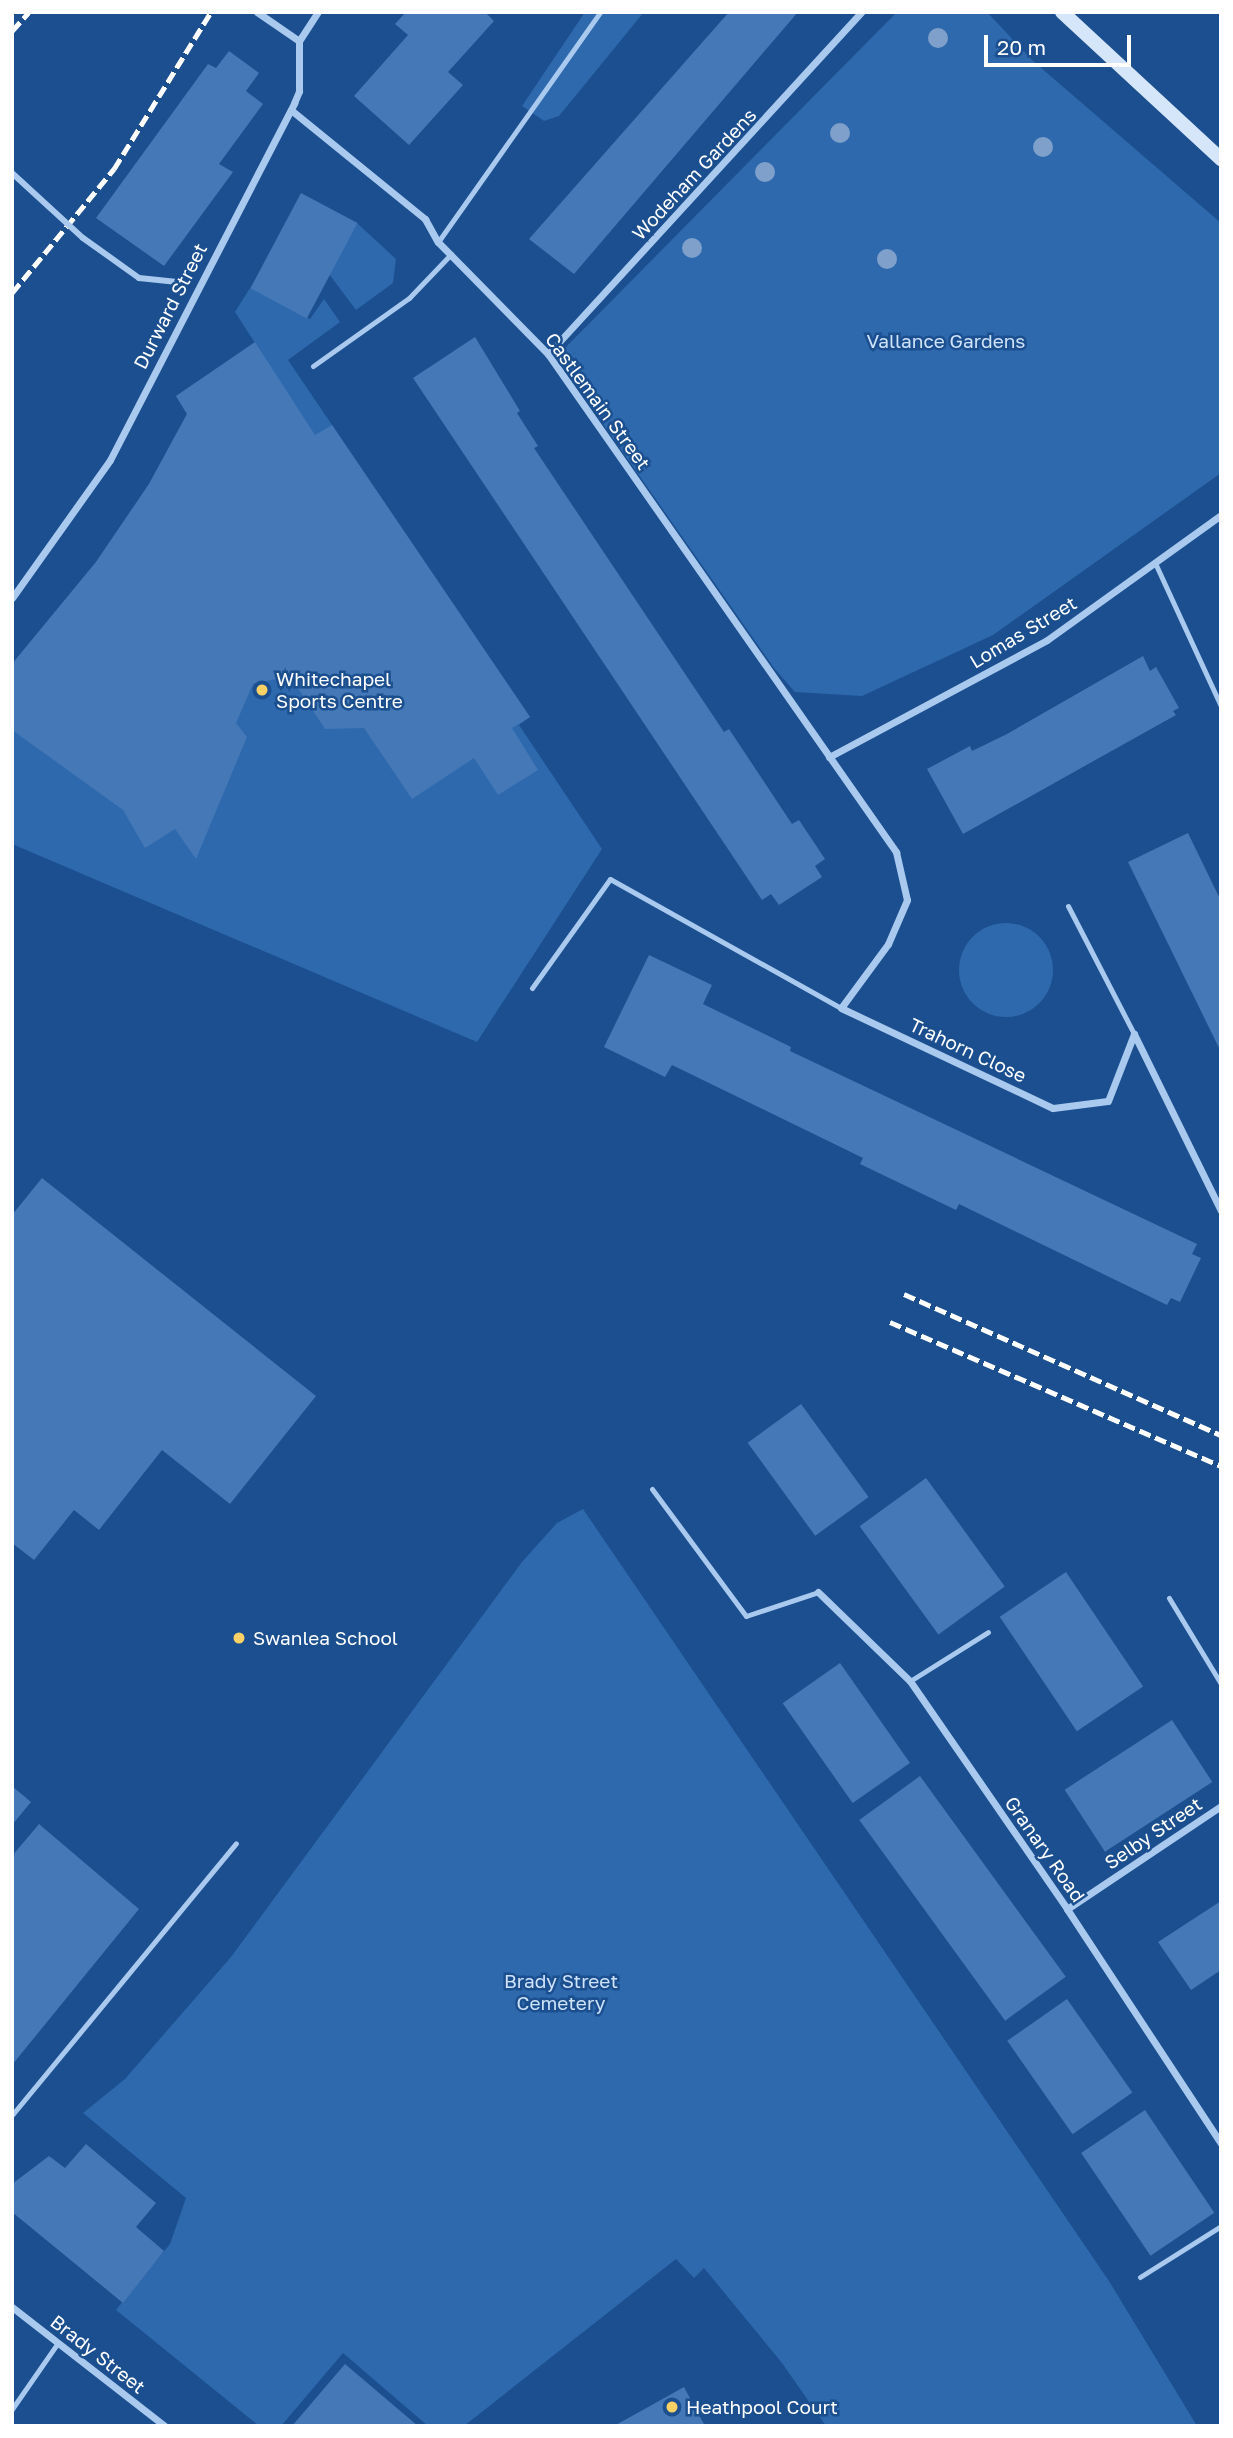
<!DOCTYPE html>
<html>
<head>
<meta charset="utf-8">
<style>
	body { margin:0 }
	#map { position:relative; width:1233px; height:2438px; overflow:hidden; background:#1b4f8f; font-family:"Golos Text",sans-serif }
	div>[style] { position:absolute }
	.green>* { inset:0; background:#2e69ad }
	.round { border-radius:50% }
	.building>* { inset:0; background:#4478b7; transform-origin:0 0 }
	.service>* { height:5px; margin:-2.5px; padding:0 2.5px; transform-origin:2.5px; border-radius:2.5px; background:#a9c9ee }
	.pedestrian>* { height:6px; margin:-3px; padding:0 3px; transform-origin:3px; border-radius:3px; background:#a9c9ee }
	.minor>* { height:7px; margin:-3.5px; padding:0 3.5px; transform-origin:3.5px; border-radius:3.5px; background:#a9c9ee }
	.secondary>* { height:14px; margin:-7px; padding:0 7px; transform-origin:7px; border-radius:7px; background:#d6e6fa }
	.rail>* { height:5px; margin-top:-2.5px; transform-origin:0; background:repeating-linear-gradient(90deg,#fff 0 12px,transparent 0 17px) }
	.pedestrian-bridge>* { height:6px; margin:-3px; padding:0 3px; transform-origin:3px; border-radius:3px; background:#a9c9ee }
	.trees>* { width:20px; height:20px; margin:-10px; border-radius:50%; background:#7ea0ca }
	.dots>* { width:19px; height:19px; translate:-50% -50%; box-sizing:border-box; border:4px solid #1b4f8f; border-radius:50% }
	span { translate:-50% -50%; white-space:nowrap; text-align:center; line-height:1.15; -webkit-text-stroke:5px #1b4f8f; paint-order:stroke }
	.street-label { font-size:19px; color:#fff }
	.park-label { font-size:19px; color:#cfe3fa }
	.poi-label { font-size:19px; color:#fff }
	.left { translate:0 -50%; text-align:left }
	.frame { position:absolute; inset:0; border:14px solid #fff; pointer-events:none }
	.scale { position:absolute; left:984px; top:35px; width:147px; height:32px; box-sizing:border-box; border:4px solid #fff; border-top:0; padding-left:9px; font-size:21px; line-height:24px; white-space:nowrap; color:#fff; -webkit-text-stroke:5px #1b4f8f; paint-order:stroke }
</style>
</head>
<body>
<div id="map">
	<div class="green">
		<div style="clip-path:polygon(585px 12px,644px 12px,559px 116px,544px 121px,522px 106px)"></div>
		<div style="clip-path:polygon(897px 12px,987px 12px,1032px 60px,1221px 223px,1221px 473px,993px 635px,862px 696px,795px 692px,774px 668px,559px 361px,559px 354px)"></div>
		<div style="clip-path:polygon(357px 223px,396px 259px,393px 283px,356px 310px,329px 274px)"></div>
		<div style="clip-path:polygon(250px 288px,310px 319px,324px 299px,340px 322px,288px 360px,530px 717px,519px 725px,602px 849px,477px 1042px,12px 844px,12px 664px,96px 562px,149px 484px,187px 414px,176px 396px,255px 343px,235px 312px)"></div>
		<div class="round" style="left:959px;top:923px;width:94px;height:94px"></div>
		<div style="clip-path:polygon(583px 1509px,1109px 2281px,1197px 2426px,826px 2426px,782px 2363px,704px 2268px,694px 2278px,676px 2259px,464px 2426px,428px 2426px,343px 2353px,281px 2426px,259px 2426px,116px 2310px,170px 2244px,186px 2198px,83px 2113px,125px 2079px,231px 1957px,522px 1562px,557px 1523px)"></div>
	</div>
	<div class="building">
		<div style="clip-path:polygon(406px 12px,485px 12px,494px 21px,448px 72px,463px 85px,409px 145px,354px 96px,408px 35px,395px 24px)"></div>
		<div style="clip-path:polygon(729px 12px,798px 12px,574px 274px,529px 239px)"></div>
		<div style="clip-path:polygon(229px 51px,259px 73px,246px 91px,263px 104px,219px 164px,233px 172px,164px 266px,96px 218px,208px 64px,216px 68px)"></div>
		<div style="left:301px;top:193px;width:64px;height:108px;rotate:28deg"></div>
		<div style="clip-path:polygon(475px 337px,520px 411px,517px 413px,538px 446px,534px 448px,724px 732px,729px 729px,792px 824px,799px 820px,825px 859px,815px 866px,822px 877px,779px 905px,771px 894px,762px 900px,413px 378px)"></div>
		<div style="clip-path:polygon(255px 342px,315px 435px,332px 425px,530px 717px,512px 728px,538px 770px,498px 795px,474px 758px,412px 799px,364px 728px,325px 729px,290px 676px,253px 684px,236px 723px,247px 737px,196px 859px,175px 829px,145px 848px,123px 810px,12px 730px,12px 664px,96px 562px,149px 484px,187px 414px,176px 396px)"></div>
		<div style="clip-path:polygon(1143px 656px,1150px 671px,1156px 667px,1179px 708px,1173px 711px,1176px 715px,963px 834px,927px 769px,970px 746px,972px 751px,1007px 734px)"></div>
		<div style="clip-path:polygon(1188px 833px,1221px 901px,1221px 1052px,1128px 862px)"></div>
		<div style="clip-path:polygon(649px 955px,712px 985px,703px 1004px,791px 1047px,790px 1051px,1197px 1244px,1192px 1254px,1201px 1258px,1180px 1302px,1171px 1298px,1167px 1305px,959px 1204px,956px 1210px,860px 1164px,863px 1158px,672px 1065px,665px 1077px,604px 1047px)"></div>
		<div style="clip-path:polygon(42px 1178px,316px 1396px,230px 1504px,162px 1450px,99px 1530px,74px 1510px,34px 1560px,12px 1543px,12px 1215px)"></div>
		<div style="left:801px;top:1404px;width:115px;height:66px;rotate:54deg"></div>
		<div style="left:926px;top:1478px;width:134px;height:82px;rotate:54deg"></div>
		<div style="left:1066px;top:1572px;width:138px;height:80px;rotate:56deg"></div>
		<div style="left:840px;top:1663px;width:122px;height:70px;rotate:55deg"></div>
		<div style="left:1172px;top:1720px;width:74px;height:128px;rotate:57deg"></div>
		<div style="left:920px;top:1776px;width:248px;height:75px;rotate:54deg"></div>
		<div style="clip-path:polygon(12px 1786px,31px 1802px,12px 1825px)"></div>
		<div style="clip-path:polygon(39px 1824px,139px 1909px,12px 2065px,12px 1856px)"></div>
		<div style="clip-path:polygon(1221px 1901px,1221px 1970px,1191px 1990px,1158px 1942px)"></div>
		<div style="left:1067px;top:1999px;width:114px;height:73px;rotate:55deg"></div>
		<div style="left:1145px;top:2110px;width:124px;height:77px;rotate:56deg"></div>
		<div style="clip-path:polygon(86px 2144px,156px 2203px,136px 2227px,164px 2251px,123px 2303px,12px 2212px,12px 2184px,49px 2156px,65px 2168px)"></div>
		<div style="clip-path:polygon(345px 2364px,418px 2426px,292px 2426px)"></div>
		<div style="clip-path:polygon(684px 2387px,705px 2426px,614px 2426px)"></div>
	</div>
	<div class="service">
		<div style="left:438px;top:242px;width:281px;rotate:-54.8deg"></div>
		<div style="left:313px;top:366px;width:118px;rotate:-35.3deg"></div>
		<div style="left:409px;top:298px;width:61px;rotate:-46.3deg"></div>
		<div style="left:1156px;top:565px;width:155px;rotate:65.3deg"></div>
		<div style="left:1068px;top:906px;width:144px;rotate:62.7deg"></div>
		<div style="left:532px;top:988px;width:134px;rotate:-54.4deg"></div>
		<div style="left:610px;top:879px;width:265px;rotate:29.2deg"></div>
		<div style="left:652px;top:1489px;width:158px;rotate:53.5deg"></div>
		<div style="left:746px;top:1616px;width:76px;rotate:-18.4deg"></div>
		<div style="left:1169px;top:1598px;width:100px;rotate:58.8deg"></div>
		<div style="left:910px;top:1681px;width:92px;rotate:-32.1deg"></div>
		<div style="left:12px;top:2115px;width:352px;rotate:-50.5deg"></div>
		<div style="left:1140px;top:2277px;width:96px;rotate:-32.2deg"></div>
		<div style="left:12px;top:2409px;width:79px;rotate:-55.3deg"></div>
	</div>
	<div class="pedestrian">
		<div style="left:83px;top:238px;width:69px;rotate:35.5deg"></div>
		<div style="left:139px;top:278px;width:36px;rotate:6deg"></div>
	</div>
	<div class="minor">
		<div style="left:257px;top:12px;width:51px;rotate:34.6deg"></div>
		<div style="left:291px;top:110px;width:173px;rotate:39.1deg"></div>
		<div style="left:425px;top:219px;width:26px;rotate:61deg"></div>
		<div style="left:438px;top:242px;width:157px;rotate:45.5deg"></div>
		<div style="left:548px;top:354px;width:608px;rotate:55.05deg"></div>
		<div style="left:896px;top:852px;width:49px;rotate:77.1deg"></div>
		<div style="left:907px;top:900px;width:48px;rotate:113.4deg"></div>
		<div style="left:888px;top:944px;width:79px;rotate:126.3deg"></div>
		<div style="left:841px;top:1008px;width:234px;rotate:25.3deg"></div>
		<div style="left:1053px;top:1108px;width:55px;rotate:-7.3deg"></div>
		<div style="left:1108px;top:1101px;width:72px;rotate:-68.8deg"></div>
		<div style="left:1134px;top:1034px;width:197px;rotate:63.8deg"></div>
		<div style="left:548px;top:354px;width:464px;rotate:-47.5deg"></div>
		<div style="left:12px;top:598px;width:169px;rotate:-54.6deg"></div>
		<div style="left:110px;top:460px;width:402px;rotate:-62.7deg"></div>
		<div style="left:294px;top:103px;width:13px;rotate:-67deg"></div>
		<div style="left:299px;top:91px;width:50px;rotate:-90deg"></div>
		<div style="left:299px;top:41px;width:35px;rotate:-57deg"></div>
		<div style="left:829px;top:757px;width:247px;rotate:-28.2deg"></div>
		<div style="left:1047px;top:640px;width:214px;rotate:-35.7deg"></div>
		<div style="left:818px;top:1592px;width:128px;rotate:44.1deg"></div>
		<div style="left:910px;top:1681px;width:277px;rotate:55.4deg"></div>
		<div style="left:1067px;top:1909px;width:280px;rotate:56.7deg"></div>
		<div style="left:1067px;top:1909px;width:185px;rotate:-33.8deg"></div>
		<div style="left:12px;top:2307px;width:194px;rotate:37.9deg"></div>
	</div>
	<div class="secondary">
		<div style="left:1062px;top:12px;width:217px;rotate:42.8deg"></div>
	</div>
	<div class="rail">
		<div style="left:12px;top:31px;width:25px;rotate:-48deg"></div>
		<div style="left:12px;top:293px;width:161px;rotate:-50.6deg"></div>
		<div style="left:114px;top:169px;width:185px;rotate:-58.3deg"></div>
		<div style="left:904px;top:1294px;width:347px;rotate:24deg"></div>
		<div style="left:890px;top:1322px;width:361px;rotate:23.5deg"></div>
	</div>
	<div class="pedestrian-bridge">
		<div style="left:12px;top:173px;width:96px;rotate:42.5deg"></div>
	</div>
	<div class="trees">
		<div style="left:938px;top:38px"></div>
		<div style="left:840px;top:133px"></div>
		<div style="left:1043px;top:147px"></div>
		<div style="left:765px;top:172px"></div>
		<div style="left:692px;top:248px"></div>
		<div style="left:887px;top:259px"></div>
	</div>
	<div class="dots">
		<div style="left:262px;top:690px;background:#ffd166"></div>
		<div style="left:239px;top:1638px;background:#ffd166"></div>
		<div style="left:672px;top:2407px;background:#ffd166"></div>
	</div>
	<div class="street-label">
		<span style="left:694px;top:174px;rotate:-47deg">Wodeham Gardens</span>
		<span style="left:170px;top:306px;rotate:-63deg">Durward Street</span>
		<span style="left:598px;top:401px;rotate:54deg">Castlemain Street</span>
		<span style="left:1023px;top:632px;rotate:-31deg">Lomas Street</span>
		<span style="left:968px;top:1050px;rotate:25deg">Trahorn Close</span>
		<span style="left:1153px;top:1833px;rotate:-34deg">Selby Street</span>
		<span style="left:1045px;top:1849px;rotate:55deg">Granary Road</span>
		<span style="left:98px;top:2354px;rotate:38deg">Brady Street</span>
	</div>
	<div class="park-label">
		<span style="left:946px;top:341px">Vallance Gardens</span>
		<span style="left:561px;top:1992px">Brady Street<br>Cemetery</span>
	</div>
	<div class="poi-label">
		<span class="left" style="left:276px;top:690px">Whitechapel<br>Sports Centre</span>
		<span class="left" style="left:253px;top:1638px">Swanlea School</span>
		<span class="left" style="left:686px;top:2407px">Heathpool Court</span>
	</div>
	<div class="frame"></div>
	<div class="scale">20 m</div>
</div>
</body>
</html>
